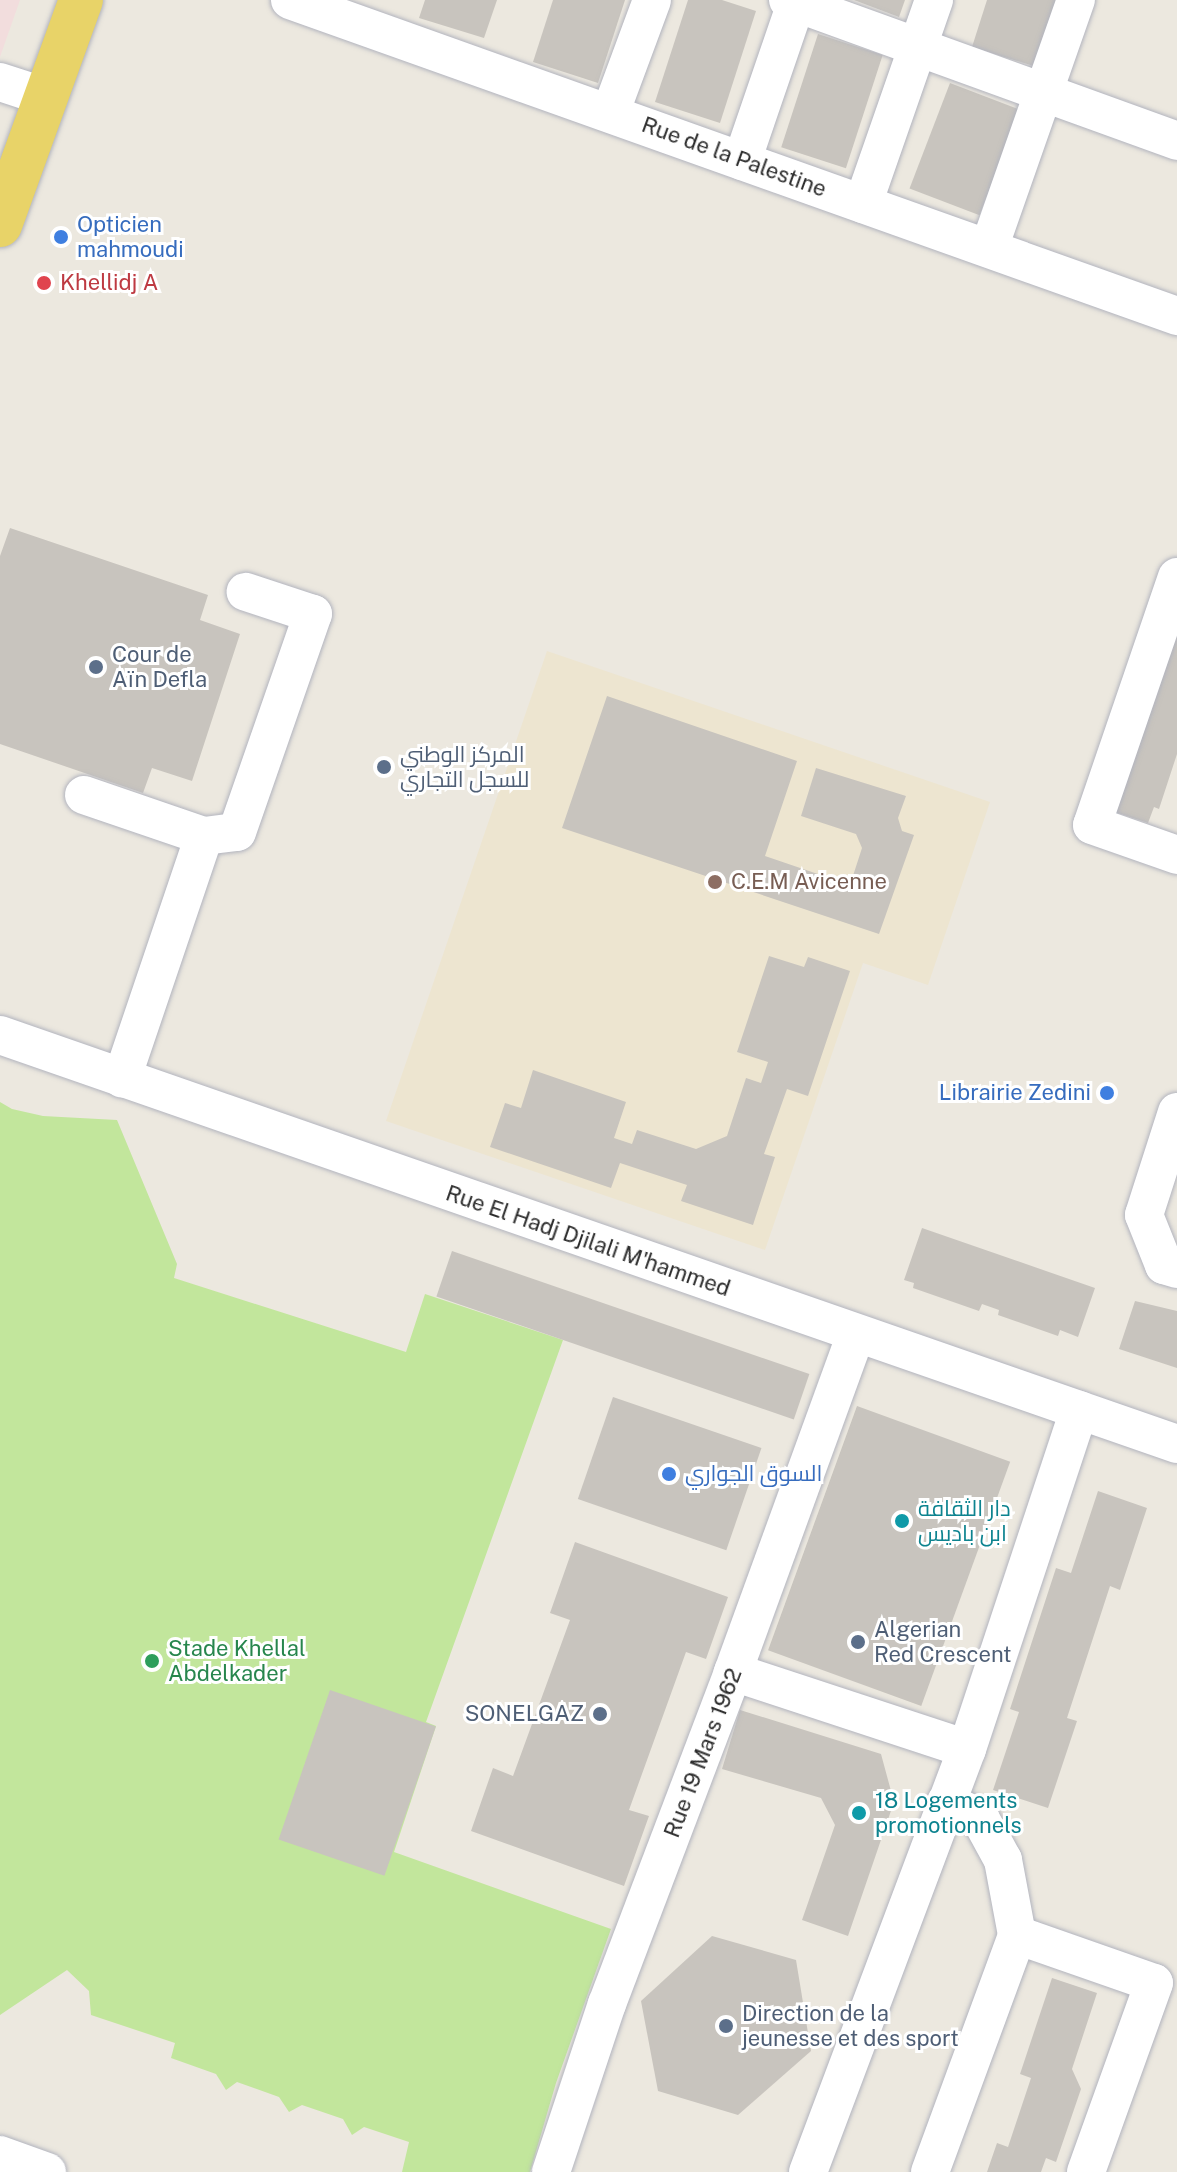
<!DOCTYPE html>
<html>
<head>
<meta charset="utf-8">
<style>
	body { margin:0 }
	#map { position:relative; width:1177px; height:2172px; overflow:hidden; background:#ece8df; font-family:"Public Sans",Cairo,sans-serif }
	div>[style] { position:absolute }
	.education>* { inset:0; background:#ede5d0 }
	.medical>* { inset:0; background:#f2dddd }
	.pitch>* { inset:0; background:#c2e69c }
	.building>* { inset:0; background:#c8c4be; transform-origin:0 0 }
	.roads { filter:drop-shadow(0 0 2px #b2b4be) drop-shadow(0 0 2px #b2b4be) }
	.minor>* { height:38px; margin:-19px; padding:0 19px; transform-origin:19px; border-radius:19px; background:#fff }
	.major>* { height:44px; margin:-22px; padding:0 22px; transform-origin:22px; border-radius:22px; background:#e8d368 }
	.dots>* { width:22px; height:22px; translate:-50% -50%; box-sizing:border-box; border:4px solid #fff; border-radius:50% }
	span { translate:-50% -50%; white-space:nowrap; text-align:center; line-height:1.15; -webkit-text-stroke:6px #fff; paint-order:stroke }
	.street-label { font-size:22px; color:#2c2c2c }
	.shop-label { font-size:22px; color:#366cbe }
	.left { translate:0 -50%; text-align:left }
	.right { translate:-100% -50%; text-align:right }
	.health-label { font-size:22px; color:#be3a42 }
	.service-label { font-size:22px; color:#4e5e75 }
	.education-label { font-size:22px; color:#785e54 }
	.culture-label { font-size:22px; color:#0d838f }
	.leisure-label { font-size:22px; color:#27864d }
</style>
</head>
<body>
<div id="map">
	<div class="education">
		<div style="clip-path:polygon(547px 651px,990px 802px,928px 985px,863px 963px,765px 1250px,386px 1121px)"></div>
	</div>
	<div class="medical">
		<div style="clip-path:polygon(0 0,20px 0,0 57px)"></div>
	</div>
	<div class="pitch">
		<div style="clip-path:polygon(0 1102px,12px 1109px,43px 1116px,117px 1120px,177px 1264px,174px 1278px,406px 1352px,425px 1294px,563px 1340px,426px 1722px,436px 1726px,394px 1852px,611px 1929px,556px 2083px,530px 2172px,402px 2172px,409px 2142px,364px 2127px,352px 2135px,343px 2119px,302px 2105px,289px 2112px,279px 2097px,237px 2082px,226px 2090px,216px 2074px,171px 2058px,175px 2043px,91px 2015px,89px 1991px,67px 1970px,0 2015px)"></div>
	</div>
	<div class="building">
		<div style="clip-path:polygon(425px 0,497px 0,484px 38px,419px 18px)"></div>
		<div style="clip-path:polygon(553px 0,625px 0,598px 83px,533px 62px)"></div>
		<div style="clip-path:polygon(688px 0,722px 0,756px 11px,720px 123px,655px 102px)"></div>
		<div style="clip-path:polygon(854px 0,905px 0,899px 17px)"></div>
		<div style="clip-path:polygon(987px 0,1058px 0,1037px 67px,972px 47px)"></div>
		<div style="left:818px;top:34px;width:68px;height:119px;rotate:18deg"></div>
		<div style="left:950px;top:83px;width:75px;height:113px;rotate:21deg"></div>
		<div style="clip-path:polygon(10px 528px,208px 595px,200px 620px,240px 634px,192px 781px,152px 768px,143px 793px,0 744px,0 556px)"></div>
		<div style="clip-path:polygon(1177px 607px,1177px 754px,1159px 809px,1154px 807px,1148px 823px,1109px 810px)"></div>
		<div style="clip-path:polygon(607px 696px,797px 761px,765px 856px,850px 885px,862px 848px,856px 834px,801px 816px,816px 768px,906px 796px,898px 818px,902px 831px,914px 835px,879px 934px,562px 828px)"></div>
		<div style="clip-path:polygon(769px 956px,804px 967px,808px 957px,850px 971px,808px 1096px,787px 1089px,764px 1154px,775px 1157px,753px 1225px,681px 1201px,687px 1185px,620px 1163px,611px 1188px,490px 1147px,505px 1103px,521px 1108px,533px 1070px,626px 1102px,614px 1138px,632px 1144px,637px 1130px,696px 1149px,727px 1136px,746px 1078px,761px 1083px,768px 1062px,737px 1052px)"></div>
		<div style="clip-path:polygon(922px 1228px,1095px 1288px,1078px 1337px,1060px 1330px,1058px 1336px,998px 1315px,999px 1310px,982px 1304px,979px 1311px,913px 1288px,914px 1283px,904px 1280px)"></div>
		<div style="left:452px;top:1251px;width:378px;height:48px;rotate:19deg"></div>
		<div style="clip-path:polygon(1135px 1301px,1177px 1311px,1177px 1368px,1119px 1349px)"></div>
		<div style="left:613px;top:1397px;width:157px;height:108px;rotate:19deg"></div>
		<div style="left:857px;top:1406px;width:163px;height:260px;rotate:20deg"></div>
		<div style="clip-path:polygon(1098px 1491px,1147px 1508px,1120px 1590px,1110px 1586px,1067px 1718px,1077px 1721px,1048px 1808px,993px 1790px,1019px 1712px,1010px 1709px,1056px 1568px,1071px 1573px)"></div>
		<div style="clip-path:polygon(575px 1542px,728px 1597px,706px 1659px,686px 1652px,629px 1810px,649px 1816px,624px 1886px,471px 1831px,493px 1768px,513px 1776px,570px 1620px,550px 1613px)"></div>
		<div style="left:330px;top:1690px;width:112px;height:158px;rotate:19deg"></div>
		<div style="clip-path:polygon(740px 1710px,881px 1754px,894px 1802px,848px 1936px,802px 1920px,835px 1825px,821px 1798px,722px 1769px)"></div>
		<div style="clip-path:polygon(712px 1936px,796px 1960px,811px 2051px,738px 2115px,658px 2091px,641px 2001px)"></div>
		<div style="clip-path:polygon(1052px 1978px,1097px 1993px,1072px 2069px,1081px 2089px,1056px 2162px,1046px 2158px,1041px 2172px,987px 2172px,997px 2143px,1008px 2147px,1031px 2078px,1020px 2074px)"></div>
	</div>
	<div class="roads">
		<div class="minor">
			<div style="left:290px;top:0;width:942px;rotate:19.61deg"></div>
			<div style="left:788px;top:0;width:414px;rotate:19.9deg"></div>
			<div style="left:0;top:82px;width:48px;rotate:18.1deg"></div>
			<div style="left:611px;top:111px;width:118px;rotate:-69.7deg"></div>
			<div style="left:742px;top:161px;width:170px;rotate:-71.1deg"></div>
			<div style="left:863px;top:204px;width:216px;rotate:-70.8deg"></div>
			<div style="left:989px;top:248px;width:263px;rotate:-70.7deg"></div>
			<div style="left:1177px;top:577px;width:262px;rotate:108.9deg"></div>
			<div style="left:1092px;top:825px;width:90px;rotate:19.4deg"></div>
			<div style="left:84px;top:795px;width:127px;rotate:18.9deg"></div>
			<div style="left:204px;top:836px;width:256px;rotate:108.7deg"></div>
			<div style="left:204px;top:836px;width:33px;rotate:-7deg"></div>
			<div style="left:237px;top:832px;width:231px;rotate:-70.8deg"></div>
			<div style="left:313px;top:614px;width:71px;rotate:-161.8deg"></div>
			<div style="left:0;top:1035px;width:1246px;rotate:19.16deg"></div>
			<div style="left:1177px;top:1112px;width:108px;rotate:107.8deg"></div>
			<div style="left:1144px;top:1215px;width:54px;rotate:68.2deg"></div>
			<div style="left:1164px;top:1265px;width:14px;rotate:17deg"></div>
			<div style="left:733px;top:1672px;width:246px;rotate:18.2deg"></div>
			<div style="left:946px;top:1802px;width:38px;rotate:25deg"></div>
			<div style="left:980px;top:1818px;width:48px;rotate:61.3deg"></div>
			<div style="left:1003px;top:1860px;width:76px;rotate:79.4deg"></div>
			<div style="left:1017px;top:1935px;width:145px;rotate:19.3deg"></div>
			<div style="left:1154px;top:1983px;width:201px;rotate:109.8deg"></div>
			<div style="left:0;top:2155px;width:50px;rotate:19.9deg"></div>
			<div style="left:551px;top:2172px;width:177px;rotate:-71.6deg"></div>
			<div style="left:607px;top:2004px;width:355px;rotate:-69.2deg"></div>
			<div style="left:733px;top:1672px;width:360px;rotate:-70deg"></div>
			<div style="left:808px;top:2172px;width:452px;rotate:-69.4deg"></div>
			<div style="left:967px;top:1749px;width:357px;rotate:-71.7deg"></div>
			<div style="left:930px;top:2172px;width:252px;rotate:-69.8deg"></div>
		</div>
		<div class="major">
			<div style="left:0;top:225px;width:239px;rotate:-70.2deg"></div>
		</div>
	</div>
	<div class="dots">
		<div style="left:61px;top:237px;background:#3f7fe0"></div>
		<div style="left:44px;top:283px;background:#e0444e"></div>
		<div style="left:96px;top:667px;background:#5c6f8a"></div>
		<div style="left:384px;top:767px;background:#5c6f8a"></div>
		<div style="left:715px;top:882px;background:#8d6e63"></div>
		<div style="left:1107px;top:1093px;background:#3f7fe0"></div>
		<div style="left:669px;top:1474px;background:#3f7fe0"></div>
		<div style="left:902px;top:1521px;background:#0f9aa8"></div>
		<div style="left:858px;top:1642px;background:#5c6f8a"></div>
		<div style="left:152px;top:1661px;background:#2e9e5b"></div>
		<div style="left:600px;top:1714px;background:#5c6f8a"></div>
		<div style="left:859px;top:1813px;background:#0f9aa8"></div>
		<div style="left:726px;top:2026px;background:#5c6f8a"></div>
	</div>
	<div class="street-label">
		<span style="left:734px;top:157px;rotate:20deg">Rue de la Palestine</span>
		<span style="left:588px;top:1241px;rotate:19deg">Rue El Hadj Djilali M'hammed</span>
		<span style="left:703px;top:1753px;rotate:-69deg">Rue 19 Mars 1962</span>
	</div>
	<div class="shop-label">
		<span class="left" style="left:77px;top:237px">Opticien<br>mahmoudi</span>
		<span class="right" style="left:1091px;top:1093px">Librairie Zedini</span>
		<span class="left" style="left:685px;top:1474px">السوق الجواري</span>
	</div>
	<div class="health-label">
		<span class="left" style="left:60px;top:283px">Khellidj A</span>
	</div>
	<div class="service-label">
		<span class="left" style="left:112px;top:667px">Cour de<br>Aïn Defla</span>
		<span class="left" style="left:400px;top:767px">المركز الوطني<br>للسجل التجاري</span>
		<span class="left" style="left:874px;top:1642px">Algerian<br>Red Crescent</span>
		<span class="right" style="left:584px;top:1714px">SONELGAZ</span>
		<span class="left" style="left:742px;top:2026px">Direction de la<br>jeunesse et des sport</span>
	</div>
	<div class="education-label">
		<span class="left" style="left:731px;top:882px">C.E.M Avicenne</span>
	</div>
	<div class="culture-label">
		<span class="left" style="left:918px;top:1521px">دار الثقافة<br>ابن باديس</span>
		<span class="left" style="left:875px;top:1813px">18 Logements<br>promotionnels</span>
	</div>
	<div class="leisure-label">
		<span class="left" style="left:168px;top:1661px">Stade Khellal<br>Abdelkader</span>
	</div>
</div>
</body>
</html>
